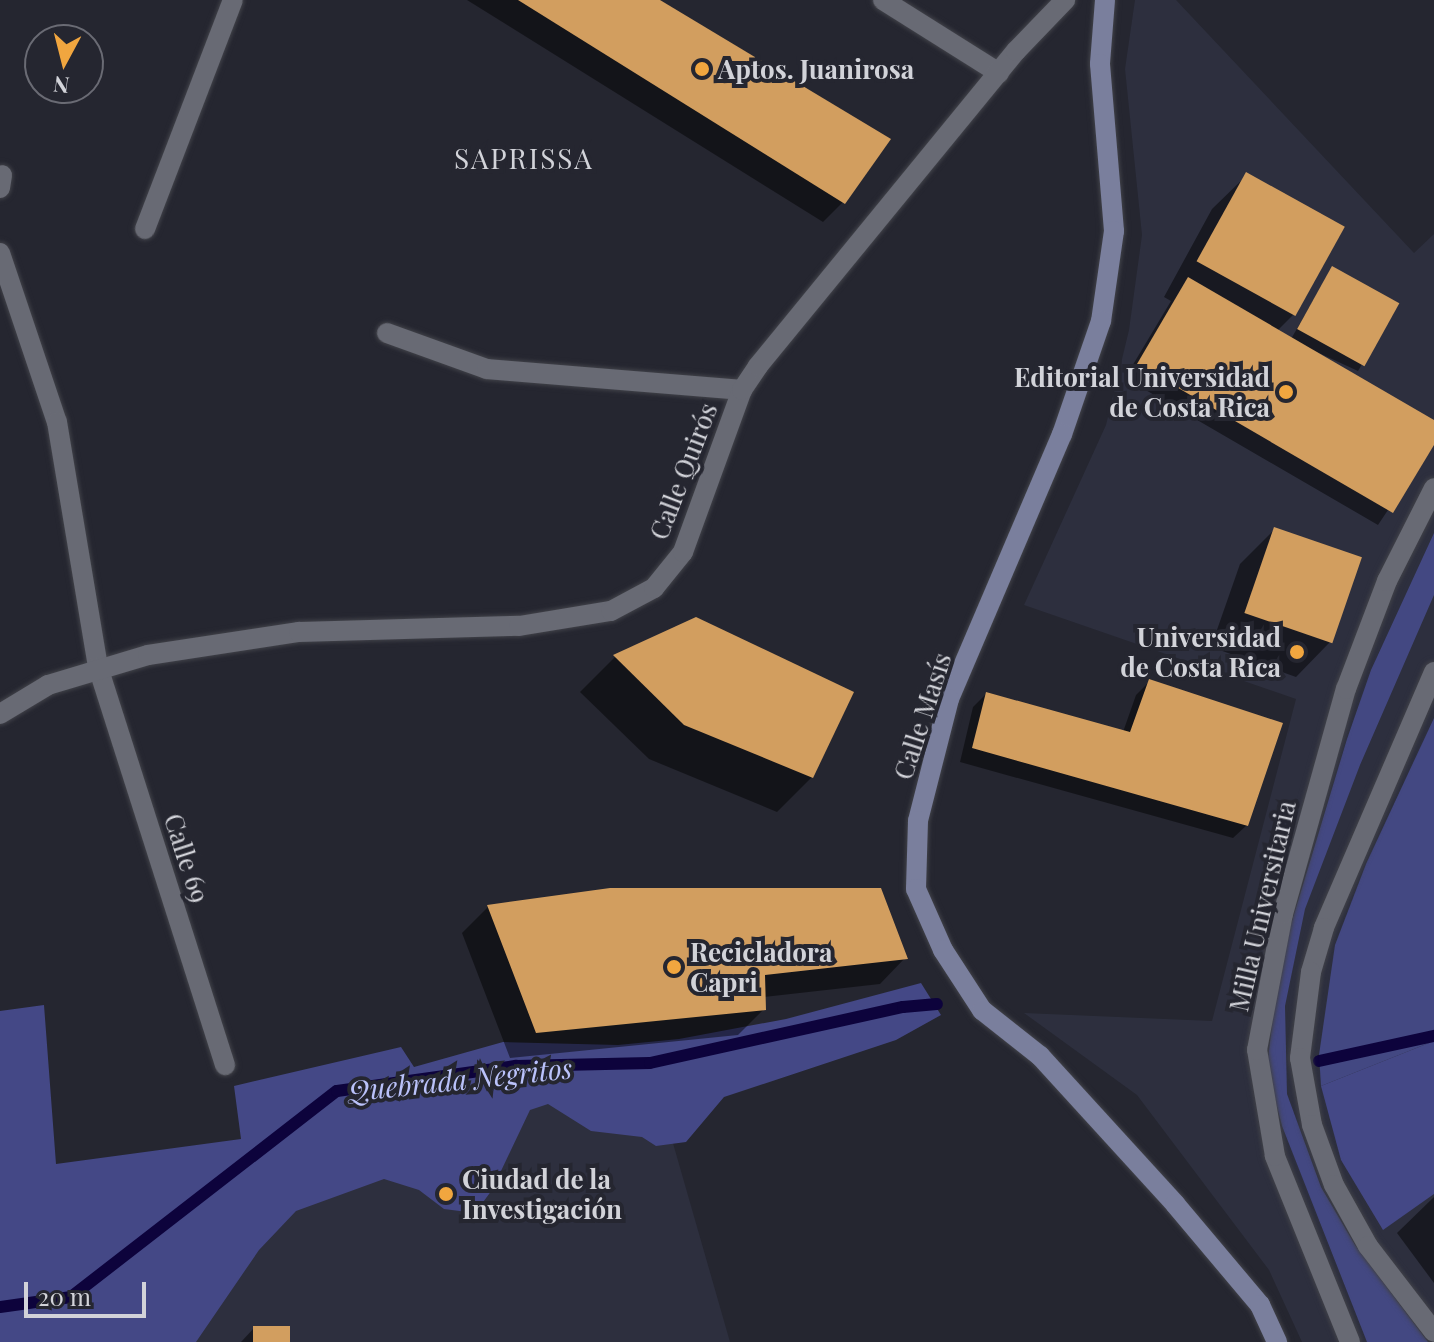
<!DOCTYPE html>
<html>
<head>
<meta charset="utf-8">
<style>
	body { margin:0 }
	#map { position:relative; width:1434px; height:1342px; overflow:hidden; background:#252630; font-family:"Playfair Display",serif }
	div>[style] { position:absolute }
	.built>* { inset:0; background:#2d2f3e }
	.green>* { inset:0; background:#434882 }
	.forest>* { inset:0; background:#444886 }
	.shadow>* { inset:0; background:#0007 }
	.stream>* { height:12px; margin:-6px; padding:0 6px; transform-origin:6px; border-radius:6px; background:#0d033c }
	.building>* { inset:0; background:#d29e5f; transform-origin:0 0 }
	.roads { filter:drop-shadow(0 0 2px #414249) drop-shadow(0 0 2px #414249) }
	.lane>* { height:20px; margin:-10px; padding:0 10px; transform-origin:10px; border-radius:10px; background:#686a74 }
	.street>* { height:20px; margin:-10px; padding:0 10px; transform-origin:10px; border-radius:10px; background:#686a74 }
	.secondary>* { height:20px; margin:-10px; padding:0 10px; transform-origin:10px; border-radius:10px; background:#7a7f9d }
	.dots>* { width:22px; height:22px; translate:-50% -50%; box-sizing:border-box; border:4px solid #252630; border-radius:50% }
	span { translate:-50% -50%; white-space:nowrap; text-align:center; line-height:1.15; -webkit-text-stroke:8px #252630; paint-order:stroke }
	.poi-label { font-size:26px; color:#d2d3d9; font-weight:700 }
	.left { translate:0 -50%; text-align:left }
	.right { translate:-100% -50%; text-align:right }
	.street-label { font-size:26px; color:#d2d3d9 }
	.neighbourhood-label { font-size:28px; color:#d2d3d9; letter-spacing:2px }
	.water-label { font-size:28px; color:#bac2fa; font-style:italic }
	.north { position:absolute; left:24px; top:24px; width:80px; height:80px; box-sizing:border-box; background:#252630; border:2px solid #6a6b74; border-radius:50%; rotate:187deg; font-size:22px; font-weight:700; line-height:32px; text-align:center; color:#d2d3d9 }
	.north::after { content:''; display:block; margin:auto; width:28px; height:36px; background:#f1a63f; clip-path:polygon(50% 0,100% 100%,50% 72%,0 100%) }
	.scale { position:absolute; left:24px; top:1282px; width:122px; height:36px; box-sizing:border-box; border:4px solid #d2d3d9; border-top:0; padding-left:10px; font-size:24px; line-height:28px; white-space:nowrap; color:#d2d3d9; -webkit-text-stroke:6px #252630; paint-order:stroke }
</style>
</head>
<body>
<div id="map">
	<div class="built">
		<div style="clip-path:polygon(1135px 0,1176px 0,1414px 253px,1434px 234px,1434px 1342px,1302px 1342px,1269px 1270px,1137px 1095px,1024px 1013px,1212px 1021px,1296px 699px,1024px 605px,1106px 425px,1129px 330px,1142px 235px,1125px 69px)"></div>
		<div style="clip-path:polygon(650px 1063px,730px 1342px,0 1342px,0 1307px,337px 1091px)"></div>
	</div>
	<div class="green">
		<div style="clip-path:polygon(1434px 533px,1434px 595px,1360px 765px,1305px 909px,1285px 1006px,1287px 1094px,1321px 1187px,1355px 1245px,1428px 1342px,1367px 1342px,1282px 1126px,1267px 1068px,1279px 964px,1347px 739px,1371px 670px)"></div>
		<div style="clip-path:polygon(1434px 718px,1434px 1041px,1321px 1086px,1319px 1055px,1335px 945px,1366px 864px)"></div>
	</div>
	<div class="forest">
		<div style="clip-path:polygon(921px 983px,941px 1015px,896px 1040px,724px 1097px,686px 1142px,656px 1146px,642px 1137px,591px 1131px,548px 1104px,530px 1110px,492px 1190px,475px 1213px,444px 1209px,419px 1190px,384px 1179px,296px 1211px,259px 1250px,196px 1342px,0 1342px,0 1011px,44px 1005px,56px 1164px,241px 1139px,234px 1086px,401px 1047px,414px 1067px,503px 1042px,618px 1045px,679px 1039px,786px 1019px)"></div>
		<div style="clip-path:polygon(1434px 1041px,1434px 1194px,1383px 1230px,1341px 1160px,1321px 1086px)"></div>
	</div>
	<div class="shadow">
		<div style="clip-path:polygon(467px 0,656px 0,843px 202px,823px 222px)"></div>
		<div style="clip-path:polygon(1247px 175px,1294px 314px,1277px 331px,1291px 339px,1332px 268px,1398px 303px,1358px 371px,1295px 342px,1434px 422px,1434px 441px,1378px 525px,1125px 378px,1171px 301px,1164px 297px,1212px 209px)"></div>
		<div style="clip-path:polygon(1275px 529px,1330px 642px,1296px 677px,1211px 647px,1240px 564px)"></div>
		<div style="clip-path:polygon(696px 619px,812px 777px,777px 812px,649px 759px,580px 692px,615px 657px)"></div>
		<div style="clip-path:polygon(1150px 681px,1247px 825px,1233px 838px,960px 762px,973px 707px,986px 694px,1123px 732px,1136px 695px)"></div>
		<div style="clip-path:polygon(488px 907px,905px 958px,880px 984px,764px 997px,764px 1009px,738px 1035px,510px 1058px,462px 933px)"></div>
		<div style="clip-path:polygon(1434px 1197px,1434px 1283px,1397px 1233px)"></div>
		<div style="clip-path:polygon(254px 1328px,288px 1342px,241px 1342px)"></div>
	</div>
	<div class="stream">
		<div style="left:1319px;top:1061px;width:118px;rotate:-12.3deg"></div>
		<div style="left:0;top:1307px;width:72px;rotate:-8deg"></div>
		<div style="left:71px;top:1297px;width:336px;rotate:-37.8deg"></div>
		<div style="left:337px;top:1091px;width:181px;rotate:-8deg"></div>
		<div style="left:516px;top:1066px;width:134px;rotate:-1.3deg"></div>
		<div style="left:650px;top:1063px;width:259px;rotate:-12.5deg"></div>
		<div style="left:903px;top:1007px;width:34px;rotate:-5deg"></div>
	</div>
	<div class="building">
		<div style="clip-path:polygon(518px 0,660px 0,891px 139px,845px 204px)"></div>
		<div style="left:1246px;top:172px;width:113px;height:102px;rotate:29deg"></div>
		<div style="left:1332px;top:266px;width:77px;height:72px;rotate:29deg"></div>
		<div style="clip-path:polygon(1188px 277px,1434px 420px,1434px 445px,1393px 513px,1137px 364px)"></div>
		<div style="left:1274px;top:527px;width:93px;height:91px;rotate:19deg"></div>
		<div style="clip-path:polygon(696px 617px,854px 692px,813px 778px,684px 725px,613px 655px)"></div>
		<div style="clip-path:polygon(1149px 679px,1283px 723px,1248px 826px,972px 748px,986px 692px,1130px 732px)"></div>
		<div style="clip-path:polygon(610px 888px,881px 888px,908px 959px,765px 975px,766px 1010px,536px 1033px,487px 905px)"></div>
		<div style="left:290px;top:1326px;width:16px;height:37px;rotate:90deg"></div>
	</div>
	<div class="roads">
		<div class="lane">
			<div style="left:0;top:188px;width:13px;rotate:-81deg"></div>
			<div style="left:0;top:253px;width:178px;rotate:71.4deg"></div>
			<div style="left:57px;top:422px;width:248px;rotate:80.5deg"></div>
			<div style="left:387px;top:333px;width:106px;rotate:19.8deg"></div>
			<div style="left:487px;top:369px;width:256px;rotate:4.7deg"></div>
			<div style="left:1434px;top:672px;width:279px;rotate:113.3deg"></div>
			<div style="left:1324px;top:928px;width:46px;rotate:106.5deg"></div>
			<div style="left:1311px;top:972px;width:87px;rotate:97.3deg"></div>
			<div style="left:1300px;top:1058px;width:68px;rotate:79.8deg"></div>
			<div style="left:1312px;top:1125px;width:64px;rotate:69.9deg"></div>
			<div style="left:1334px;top:1185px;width:70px;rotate:60.9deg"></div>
			<div style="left:1368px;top:1246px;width:108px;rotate:52.5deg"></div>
			<div style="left:1350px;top:1342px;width:201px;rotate:-112deg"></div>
			<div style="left:1275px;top:1156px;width:108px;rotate:-99.6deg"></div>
			<div style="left:1257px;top:1050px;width:138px;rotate:-79.2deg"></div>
			<div style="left:1283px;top:914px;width:234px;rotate:-74.4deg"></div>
			<div style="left:1346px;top:689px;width:116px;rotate:-69.2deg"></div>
			<div style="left:1387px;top:581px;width:104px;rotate:-63.2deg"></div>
		</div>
		<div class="street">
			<div style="left:883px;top:0;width:137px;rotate:32.2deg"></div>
			<div style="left:145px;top:229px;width:245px;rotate:-69deg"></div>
			<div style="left:98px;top:667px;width:418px;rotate:72.3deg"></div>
			<div style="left:0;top:714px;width:56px;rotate:-31.1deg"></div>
			<div style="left:48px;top:685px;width:104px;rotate:-16.7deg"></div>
			<div style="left:148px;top:655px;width:153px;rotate:-8.7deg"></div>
			<div style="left:299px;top:632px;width:220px;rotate:-1.6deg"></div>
			<div style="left:519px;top:626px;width:93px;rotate:-9.3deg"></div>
			<div style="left:611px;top:611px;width:49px;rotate:-28.1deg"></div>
			<div style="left:654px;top:588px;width:46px;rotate:-51.1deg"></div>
			<div style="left:683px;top:552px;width:172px;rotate:-70deg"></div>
			<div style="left:742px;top:390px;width:29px;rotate:-56deg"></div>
			<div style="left:758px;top:366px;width:407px;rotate:-50.7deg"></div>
			<div style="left:1016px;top:51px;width:71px;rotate:-46.1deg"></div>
		</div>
		<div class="secondary">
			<div style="left:1105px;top:0;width:64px;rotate:94.5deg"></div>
			<div style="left:1100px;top:64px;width:168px;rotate:85.2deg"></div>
			<div style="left:1114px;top:231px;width:91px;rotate:98.2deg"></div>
			<div style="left:1101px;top:321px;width:120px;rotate:109deg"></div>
			<div style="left:1062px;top:434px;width:288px;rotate:113.1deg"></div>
			<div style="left:949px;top:699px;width:126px;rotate:104.3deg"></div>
			<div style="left:918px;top:821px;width:68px;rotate:91.7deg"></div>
			<div style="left:916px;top:889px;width:67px;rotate:66.1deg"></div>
			<div style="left:943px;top:950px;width:72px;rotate:57deg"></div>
			<div style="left:982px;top:1010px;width:74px;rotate:38.4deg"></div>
			<div style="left:1040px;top:1056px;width:200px;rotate:47.6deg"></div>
			<div style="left:1175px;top:1204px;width:132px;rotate:49.9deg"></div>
			<div style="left:1260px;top:1305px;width:41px;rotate:65.3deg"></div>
		</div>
	</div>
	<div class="dots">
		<div style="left:702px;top:69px;background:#f1a63f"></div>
		<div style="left:1286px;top:392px;background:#f1a63f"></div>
		<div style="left:1297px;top:652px;background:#f1a63f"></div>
		<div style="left:674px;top:967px;background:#f1a63f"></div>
		<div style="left:446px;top:1194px;background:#f1a63f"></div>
	</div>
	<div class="poi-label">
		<span class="left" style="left:718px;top:69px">Aptos. Juanirosa</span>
		<span class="right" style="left:1270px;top:392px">Editorial Universidad<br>de Costa Rica</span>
		<span class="right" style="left:1281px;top:652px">Universidad<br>de Costa Rica</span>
		<span class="left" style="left:690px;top:967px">Recicladora<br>Capri</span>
		<span class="left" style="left:462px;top:1194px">Ciudad de la<br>Investigación</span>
	</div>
	<div class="street-label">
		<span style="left:683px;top:471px;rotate:-69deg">Calle Quirós</span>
		<span style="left:922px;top:716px;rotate:-72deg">Calle Masís</span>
		<span style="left:187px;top:858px;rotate:72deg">Calle 69</span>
		<span style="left:1262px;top:906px;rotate:-77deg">Milla Universitaria</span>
	</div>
	<div class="neighbourhood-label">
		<span style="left:524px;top:158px">SAPRISSA</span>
	</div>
	<div class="water-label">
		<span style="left:460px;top:1079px;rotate:-6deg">Quebrada Negritos</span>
	</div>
	<div class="north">N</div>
	<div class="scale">20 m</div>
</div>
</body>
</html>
